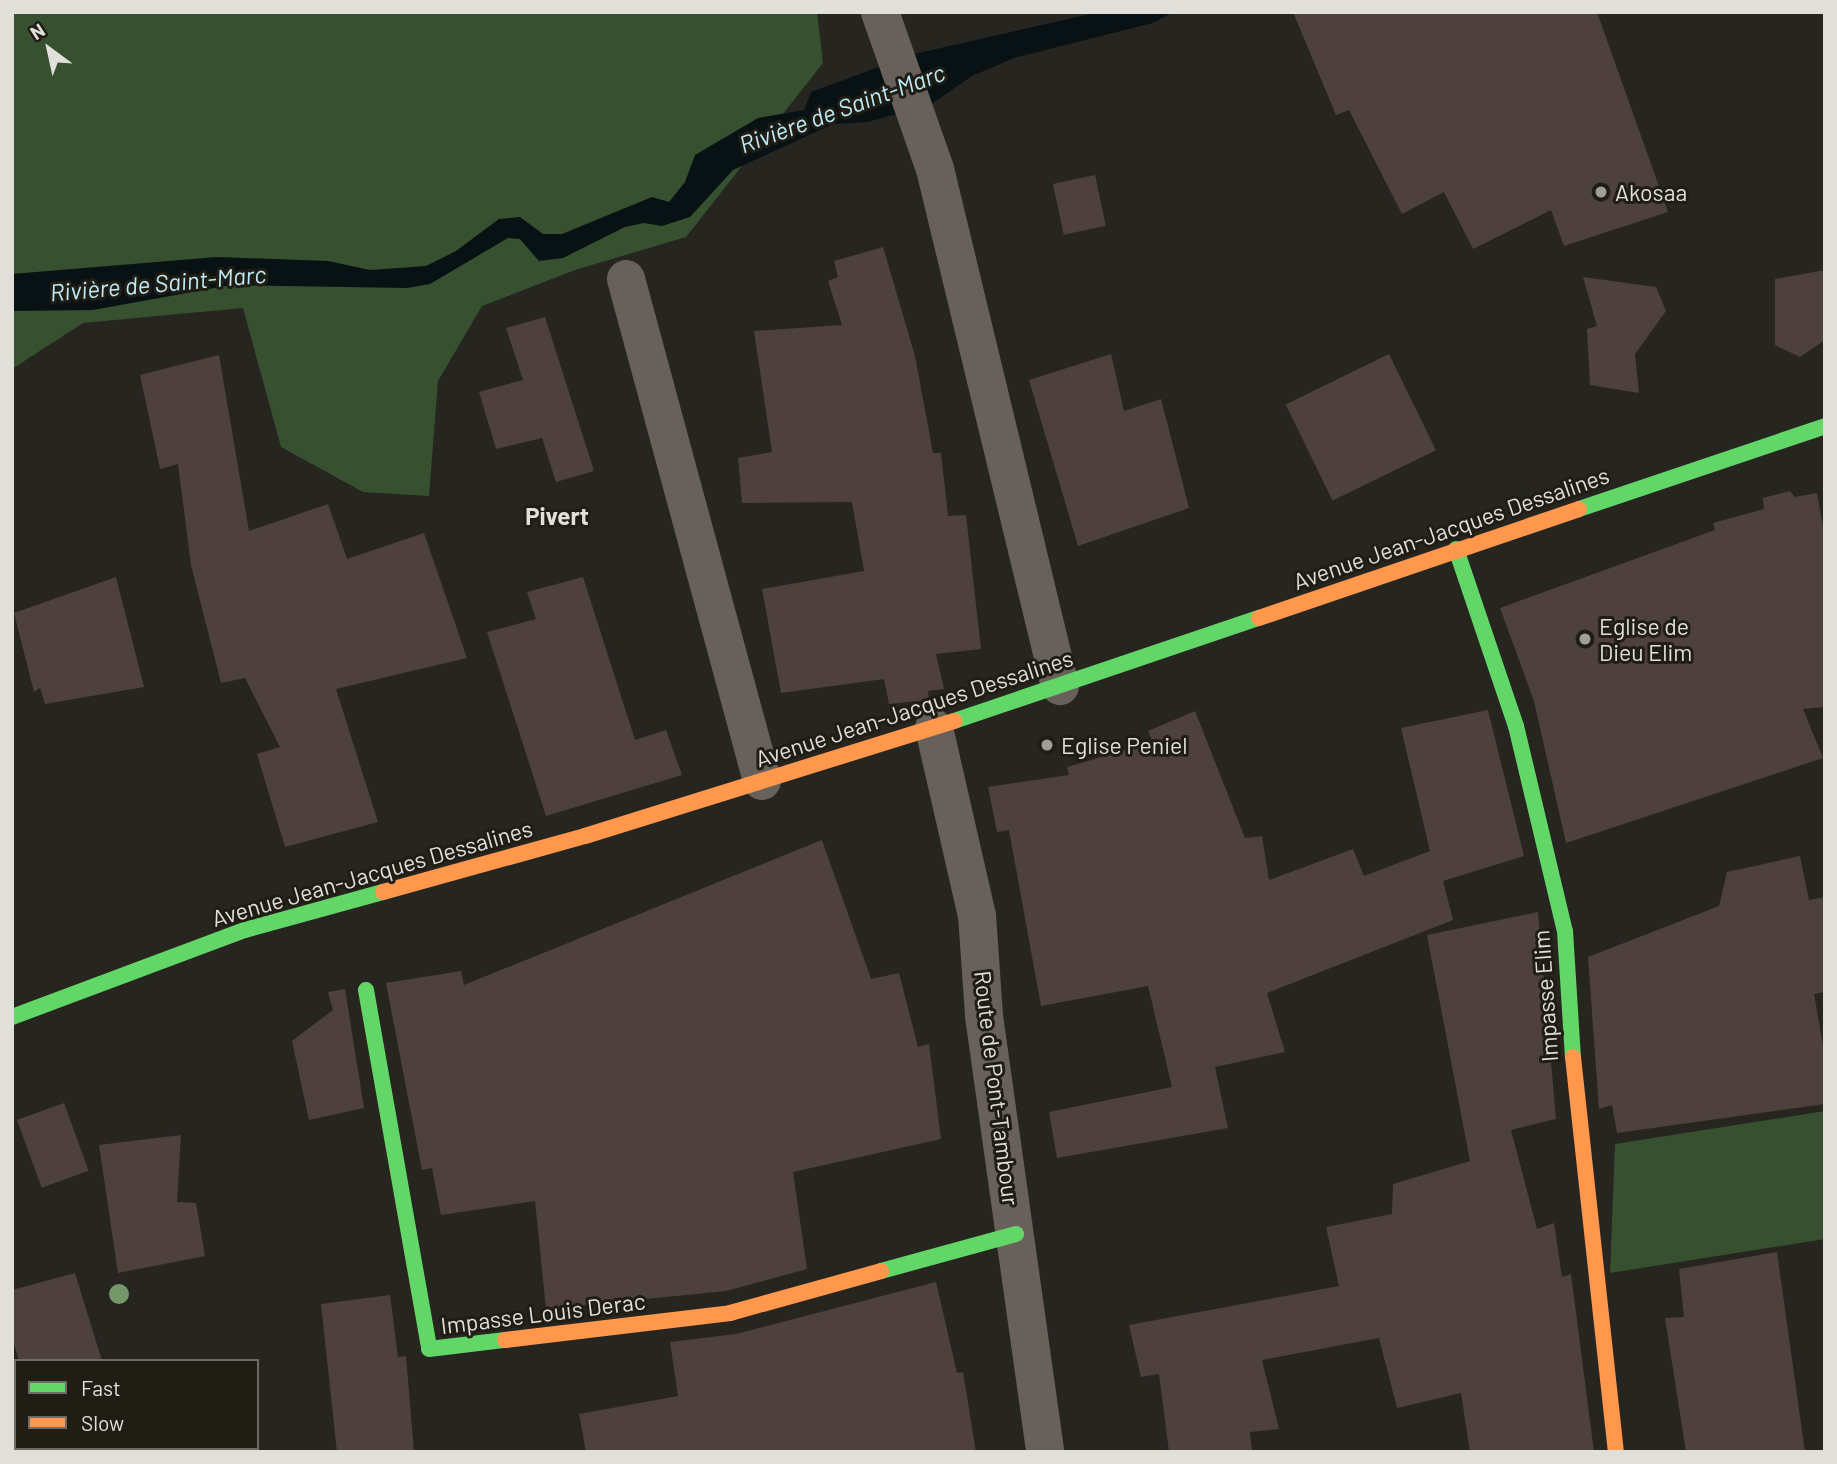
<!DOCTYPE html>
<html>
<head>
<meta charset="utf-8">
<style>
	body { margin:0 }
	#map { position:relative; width:1837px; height:1464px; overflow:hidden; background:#262520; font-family:Barlow,sans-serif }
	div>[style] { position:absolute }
	.green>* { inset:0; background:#365030 }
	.water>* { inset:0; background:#081215 }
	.building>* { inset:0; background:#4e403d; transform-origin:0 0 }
	.street>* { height:38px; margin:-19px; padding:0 19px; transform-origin:19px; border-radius:19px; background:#68605b }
	.fast>* { height:16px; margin:-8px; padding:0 8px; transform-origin:8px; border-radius:8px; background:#63d668 }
	.slow>* { height:16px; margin:-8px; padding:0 8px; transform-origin:8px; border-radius:8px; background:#ff974d }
	.trees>* { width:20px; height:20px; margin:-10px; border-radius:50%; background:#749869 }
	.dots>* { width:19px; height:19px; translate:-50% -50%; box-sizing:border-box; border:4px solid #201d14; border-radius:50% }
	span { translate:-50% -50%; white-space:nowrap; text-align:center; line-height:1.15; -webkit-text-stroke:6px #201d14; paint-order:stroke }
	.poi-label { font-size:23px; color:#e0dfd9 }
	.left { translate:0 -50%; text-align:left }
	.street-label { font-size:23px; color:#e0dfd9 }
	.water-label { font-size:24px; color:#bceaf9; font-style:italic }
	.neighbourhood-label { font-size:24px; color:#e0dfd9; font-weight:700 }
	.frame { position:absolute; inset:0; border:14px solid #e0dfd9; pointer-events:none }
	.legend { position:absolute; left:14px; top:1359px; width:245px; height:91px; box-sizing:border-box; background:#201d14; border:2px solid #6d6b63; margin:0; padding:9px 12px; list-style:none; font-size:21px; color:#e0dfd9 }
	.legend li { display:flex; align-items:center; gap:14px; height:35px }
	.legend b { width:35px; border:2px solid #6d6b63 }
	.north { position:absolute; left:14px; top:14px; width:70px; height:70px; -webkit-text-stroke:5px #201d14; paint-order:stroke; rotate:327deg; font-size:19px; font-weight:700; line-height:28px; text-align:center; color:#e0dfd9 }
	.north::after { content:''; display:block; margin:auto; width:24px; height:32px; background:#e0dfd9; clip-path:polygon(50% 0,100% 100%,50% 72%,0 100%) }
</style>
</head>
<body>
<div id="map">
	<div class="green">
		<div style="clip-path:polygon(12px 12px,817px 12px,823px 63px,686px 237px,575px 270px,482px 306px,438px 381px,429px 496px,363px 492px,281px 447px,243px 308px,83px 323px,12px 369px)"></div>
		<div style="clip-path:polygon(1825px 1111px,1825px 1239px,1610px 1273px,1615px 1144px)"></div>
	</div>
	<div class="water">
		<div style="clip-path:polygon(1099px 12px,1173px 12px,1153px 23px,1014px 58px,972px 76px,930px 105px,867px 122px,833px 124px,733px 170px,690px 217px,662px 226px,644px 223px,625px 227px,563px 258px,539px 261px,520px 239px,508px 238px,430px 284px,407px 288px,231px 285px,93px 310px,12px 311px,12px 274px,217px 257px,328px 261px,370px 270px,426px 266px,456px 251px,499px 219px,520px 217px,543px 234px,562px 234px,652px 197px,669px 202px,685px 182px,695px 155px,758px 118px,804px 110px,811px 92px,914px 54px)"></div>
	</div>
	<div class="building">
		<div style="clip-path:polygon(1293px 12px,1597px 12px,1668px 212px,1564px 246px,1551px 210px,1473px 249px,1444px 192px,1402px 214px,1349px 110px,1336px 115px)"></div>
		<div style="left:1095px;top:175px;width:52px;height:43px;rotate:78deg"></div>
		<div style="clip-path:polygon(883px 247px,915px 356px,933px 453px,941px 453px,948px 516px,966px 515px,981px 649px,936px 654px,944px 689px,928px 691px,929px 700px,889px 704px,884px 679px,781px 693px,762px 589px,864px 571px,852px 502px,742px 503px,738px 458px,772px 452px,754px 331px,842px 325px,828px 281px,838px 277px,834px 261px)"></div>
		<div style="clip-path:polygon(1825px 270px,1825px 340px,1800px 357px,1775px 345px,1775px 279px)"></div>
		<div style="clip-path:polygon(1583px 277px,1656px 287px,1666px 311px,1635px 354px,1639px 393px,1590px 385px,1587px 329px,1597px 326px)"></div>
		<div style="clip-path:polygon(545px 317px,594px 471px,556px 482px,542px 438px,496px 449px,479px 392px,523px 380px,506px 328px)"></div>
		<div style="clip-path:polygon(1111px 354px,1124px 411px,1161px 399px,1189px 508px,1078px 546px,1029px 380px)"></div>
		<div style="left:1389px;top:354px;width:107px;height:115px;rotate:64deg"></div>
		<div style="clip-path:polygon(219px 355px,249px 531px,328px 504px,347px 559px,424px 533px,467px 658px,336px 689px,378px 822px,285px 847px,257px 754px,280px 747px,245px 678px,221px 683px,191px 565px,178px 464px,160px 469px,140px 375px)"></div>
		<div style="clip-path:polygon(1790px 491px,1795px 497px,1817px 493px,1825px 538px,1825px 707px,1803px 709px,1823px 758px,1566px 843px,1534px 701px,1500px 608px,1715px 530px,1713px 523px,1764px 509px,1763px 498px)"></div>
		<div style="clip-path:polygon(116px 577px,144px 687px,45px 704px,40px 688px,34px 692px,14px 613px)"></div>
		<div style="clip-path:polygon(583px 577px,635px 740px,666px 730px,682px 775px,546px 816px,487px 632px,536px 619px,527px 592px)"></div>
		<div style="clip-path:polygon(1488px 710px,1524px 856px,1443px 881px,1453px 920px,1267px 993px,1285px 1052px,1215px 1067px,1228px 1128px,1057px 1158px,1049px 1112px,1172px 1087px,1148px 986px,1041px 1006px,1009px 830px,997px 832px,988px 787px,1069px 775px,1067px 767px,1153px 742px,1148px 731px,1195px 711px,1245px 838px,1262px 836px,1269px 880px,1353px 849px,1364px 876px,1430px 851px,1401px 728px)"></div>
		<div style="clip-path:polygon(822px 840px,871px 979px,899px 973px,918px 1047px,929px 1044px,941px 1139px,793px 1172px,807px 1269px,726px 1291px,546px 1309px,535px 1201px,441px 1215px,432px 1168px,422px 1170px,386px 983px,461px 971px,464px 985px)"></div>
		<div style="clip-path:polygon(1800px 856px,1809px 900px,1825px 897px,1825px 992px,1814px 994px,1825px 1057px,1825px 1104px,1617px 1133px,1612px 1105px,1599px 1109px,1588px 957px,1719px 906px,1727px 872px)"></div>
		<div style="clip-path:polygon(1538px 912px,1556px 1119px,1511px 1130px,1537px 1229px,1554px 1223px,1562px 1277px,1571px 1274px,1594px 1452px,1470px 1452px,1461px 1393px,1397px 1408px,1379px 1338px,1262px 1360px,1279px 1429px,1250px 1432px,1252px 1452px,1169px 1452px,1159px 1374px,1141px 1377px,1129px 1325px,1339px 1286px,1326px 1227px,1392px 1214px,1393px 1184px,1470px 1161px,1427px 935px)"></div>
		<div style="clip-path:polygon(345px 989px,364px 1108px,309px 1120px,292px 1041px,333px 1010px,328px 992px)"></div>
		<div style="left:64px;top:1103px;width:72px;height:50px;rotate:70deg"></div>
		<div style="clip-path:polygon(181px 1135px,177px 1202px,196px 1203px,205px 1256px,118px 1273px,99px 1145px)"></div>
		<div style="clip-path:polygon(1777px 1252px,1805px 1452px,1686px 1452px,1665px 1318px,1684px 1317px,1679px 1269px)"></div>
		<div style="clip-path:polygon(75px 1273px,102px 1361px,19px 1361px,12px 1337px,12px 1290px)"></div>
		<div style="clip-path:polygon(936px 1282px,957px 1373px,963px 1372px,976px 1452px,586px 1452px,579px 1414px,678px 1396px,670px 1342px,736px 1334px)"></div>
		<div style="clip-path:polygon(390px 1295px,398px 1357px,406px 1356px,414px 1452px,337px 1452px,321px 1304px)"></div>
	</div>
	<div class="street">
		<div style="left:880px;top:12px;width:166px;rotate:70.7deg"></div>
		<div style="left:935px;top:169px;width:532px;rotate:76.41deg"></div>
		<div style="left:626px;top:279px;width:520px;rotate:74.84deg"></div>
		<div style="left:934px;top:728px;width:192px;rotate:77.1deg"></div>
		<div style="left:977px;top:915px;width:101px;rotate:86deg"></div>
		<div style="left:984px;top:1016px;width:440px;rotate:82deg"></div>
	</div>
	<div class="fast">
		<div style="left:1579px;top:509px;width:260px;rotate:-18.6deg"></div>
		<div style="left:1456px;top:549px;width:187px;rotate:71.3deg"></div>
		<div style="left:1516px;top:726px;width:211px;rotate:76.6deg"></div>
		<div style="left:1565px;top:931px;width:126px;rotate:86.4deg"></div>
		<div style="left:954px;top:721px;width:322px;rotate:-18.7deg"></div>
		<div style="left:366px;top:990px;width:364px;rotate:80deg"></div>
		<div style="left:429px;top:1349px;width:77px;rotate:-6.8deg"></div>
		<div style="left:12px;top:1017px;width:249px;rotate:-20.5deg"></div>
		<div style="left:245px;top:930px;width:143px;rotate:-15.4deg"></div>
		<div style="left:881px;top:1271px;width:140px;rotate:-15.3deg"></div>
	</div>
	<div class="slow">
		<div style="left:1259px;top:618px;width:338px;rotate:-18.8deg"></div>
		<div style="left:383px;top:892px;width:210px;rotate:-15.5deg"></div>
		<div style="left:585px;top:836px;width:387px;rotate:-17.3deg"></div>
		<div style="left:1573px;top:1057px;width:397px;rotate:83.8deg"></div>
		<div style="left:505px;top:1340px;width:227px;rotate:-6.8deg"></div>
		<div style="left:730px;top:1313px;width:157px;rotate:-15.5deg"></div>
	</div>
	<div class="trees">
		<div style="left:119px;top:1294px"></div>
	</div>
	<div class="dots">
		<div style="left:1601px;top:192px;background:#9f9e98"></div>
		<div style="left:1585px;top:639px;background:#9f9e98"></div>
		<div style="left:1047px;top:745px;background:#9f9e98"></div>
	</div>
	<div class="poi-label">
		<span class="left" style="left:1615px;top:192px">Akosaa</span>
		<span class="left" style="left:1599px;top:639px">Eglise de<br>Dieu Elim</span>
		<span class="left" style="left:1061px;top:745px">Eglise Peniel</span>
	</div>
	<div class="street-label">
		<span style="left:1451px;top:528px;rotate:-19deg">Avenue Jean-Jacques Dessalines</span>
		<span style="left:914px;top:708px;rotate:-18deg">Avenue Jean-Jacques Dessalines</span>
		<span style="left:372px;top:873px;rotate:-16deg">Avenue Jean-Jacques Dessalines</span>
		<span style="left:1545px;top:996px;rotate:-94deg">Impasse Elim</span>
		<span style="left:997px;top:1088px;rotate:83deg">Route de Pont-Tambour</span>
		<span style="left:543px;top:1313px;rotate:-7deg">Impasse Louis Derac</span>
	</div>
	<div class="water-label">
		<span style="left:842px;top:108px;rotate:-20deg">Rivière de Saint-Marc</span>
		<span style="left:158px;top:283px;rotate:-5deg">Rivière de Saint-Marc</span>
	</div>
	<div class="neighbourhood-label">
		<span style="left:557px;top:516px">Pivert</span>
	</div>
	<div class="frame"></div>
	<ul class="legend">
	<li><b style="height:9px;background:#63d668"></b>Fast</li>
	<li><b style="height:9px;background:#ff974d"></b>Slow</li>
	</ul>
	<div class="north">N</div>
</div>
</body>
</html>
